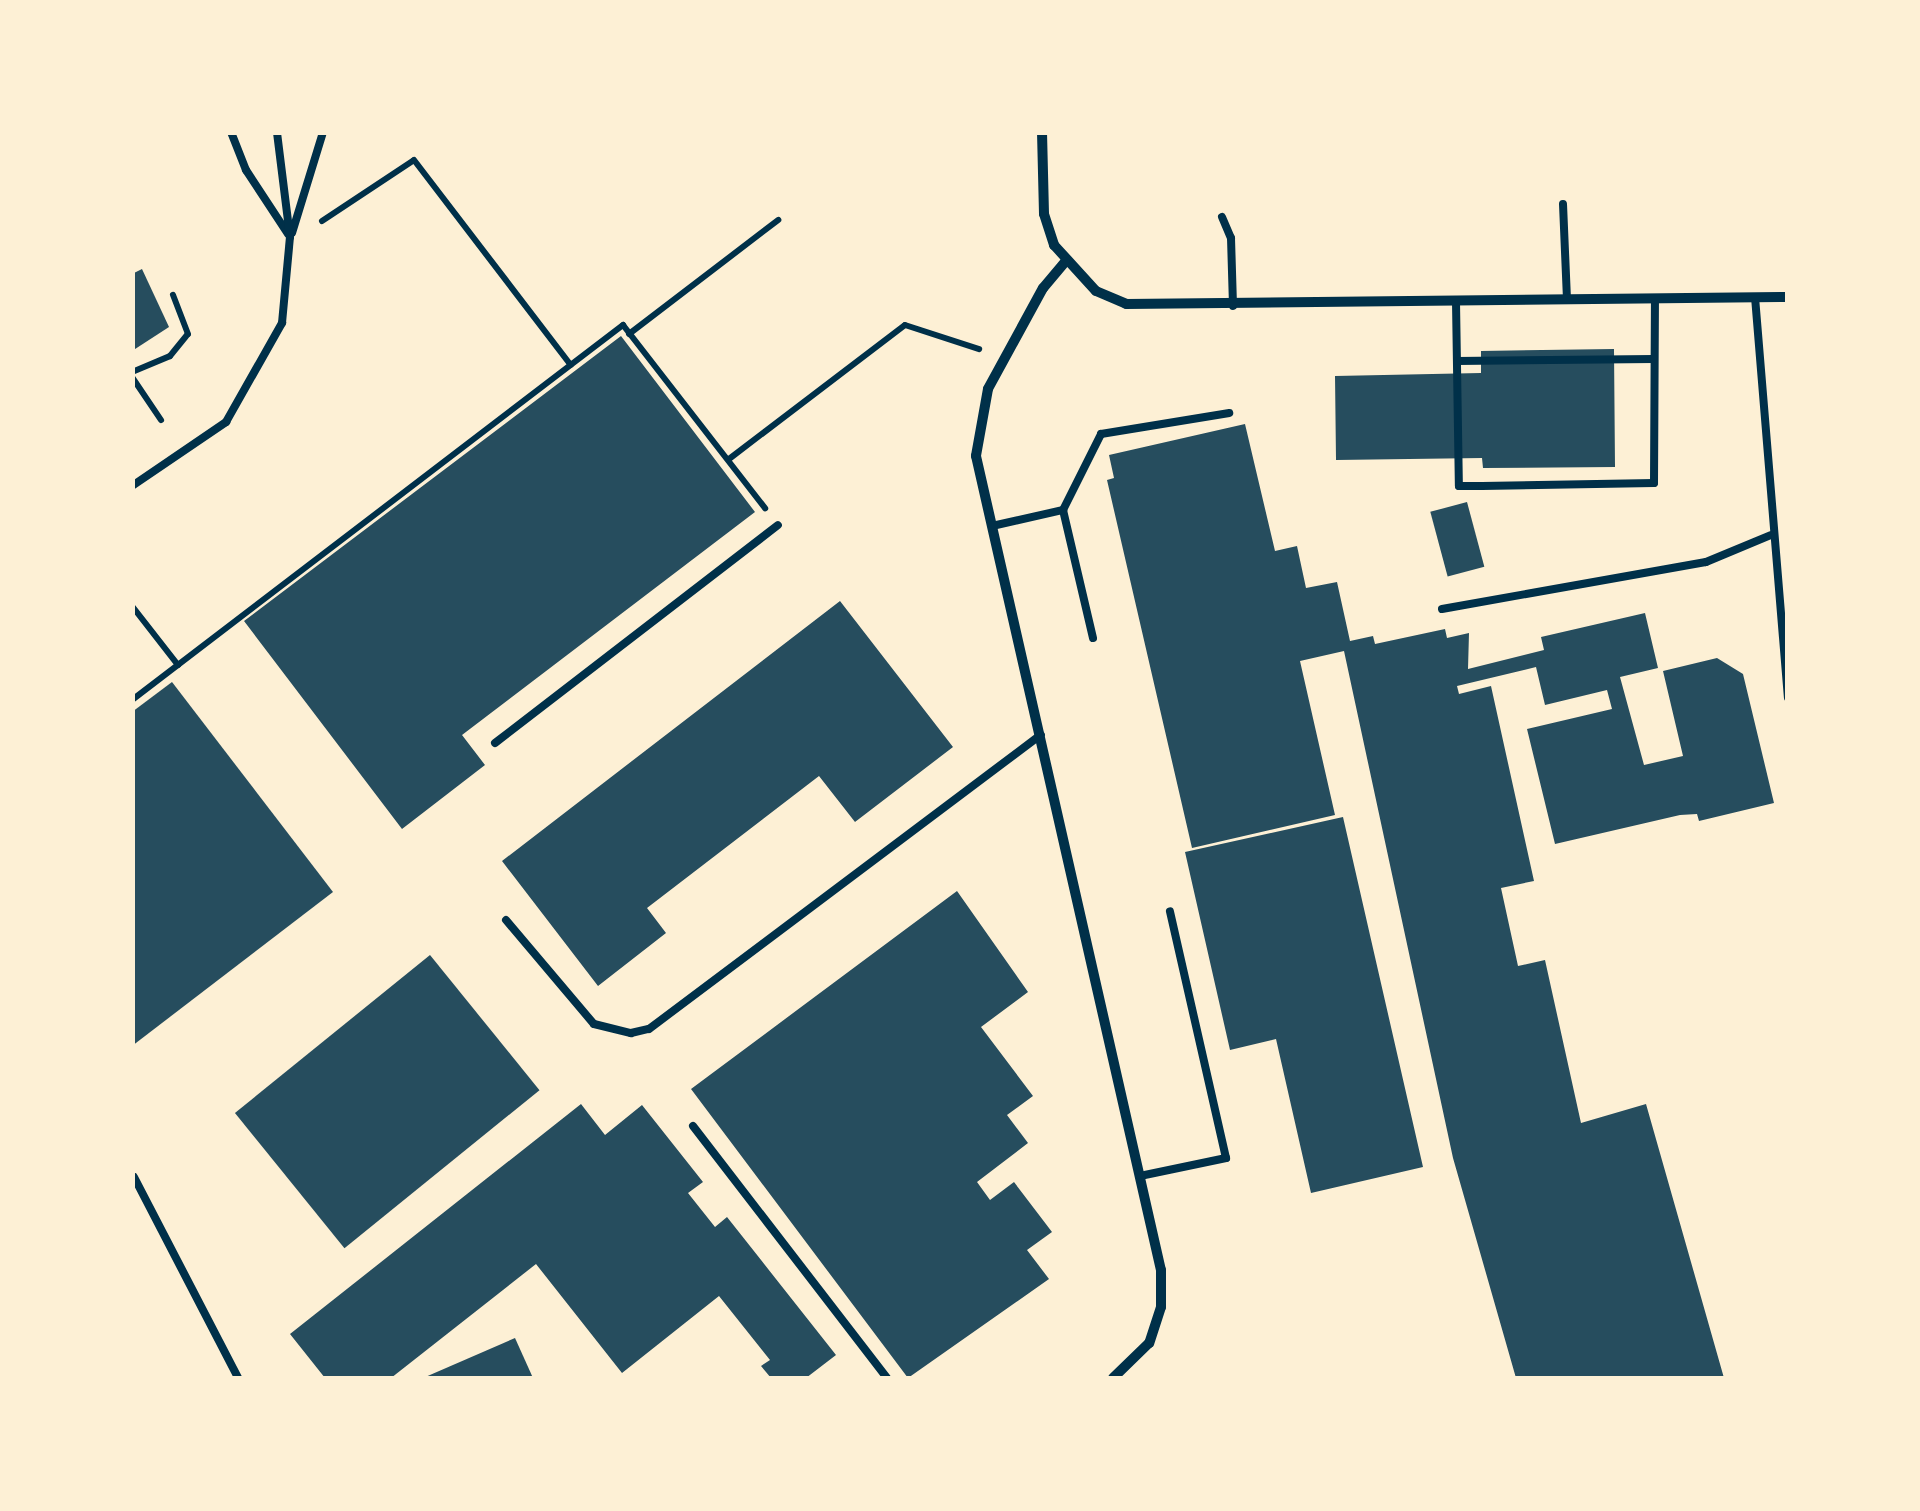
<!DOCTYPE html>
<html>
<head>
<meta charset="utf-8">
<style>
	body { margin:0 }
	#map { position:relative; width:1920px; height:1511px; overflow:hidden; background:#fdf0d5; font-family:Rubik,sans-serif }
	div>[style] { position:absolute }
	.building>* { inset:0; background:#264d5e; transform-origin:0 0 }
	.path>* { height:6px; margin:-3px; padding:0 3px; transform-origin:3px; border-radius:3px; background:#003049 }
	.service>* { height:8px; margin:-4px; padding:0 4px; transform-origin:4px; border-radius:4px; background:#003049 }
	.minor>* { height:10px; margin:-5px; padding:0 5px; transform-origin:5px; border-radius:5px; background:#003049 }
	span { translate:-50% -50%; white-space:nowrap; text-align:center; line-height:1.15; -webkit-text-stroke:10px #fdf0d5; paint-order:stroke }
	.frame { position:absolute; inset:0; border:135px solid #fdf0d5; pointer-events:none }
</style>
</head>
<body>
<div id="map">
	<div class="building">
		<div style="clip-path:polygon(142px 269px,169px 327px,132px 351px,132px 274px)"></div>
		<div style="clip-path:polygon(621px 336px,755px 512px,462px 735px,485px 765px,402px 829px,244px 621px)"></div>
		<div style="clip-path:polygon(1614px 349px,1615px 467px,1483px 468px,1482px 458px,1336px 460px,1335px 376px,1481px 373px,1481px 351px)"></div>
		<div style="clip-path:polygon(1245px 424px,1275px 551px,1297px 546px,1306px 588px,1337px 582px,1350px 641px,1373px 636px,1375px 644px,1445px 629px,1447px 638px,1469px 633px,1468px 669px,1544px 650px,1541px 637px,1645px 613px,1658px 668px,1620px 677px,1644px 765px,1683px 756px,1663px 671px,1717px 658px,1743px 674px,1774px 803px,1699px 821px,1697px 814px,1680px 815px,1555px 844px,1527px 729px,1612px 709px,1607px 690px,1545px 705px,1536px 667px,1457px 686px,1459px 694px,1491px 686px,1534px 881px,1501px 888px,1518px 966px,1545px 960px,1581px 1123px,1646px 1104px,1724px 1378px,1516px 1378px,1453px 1158px,1344px 651px,1300px 661px,1335px 815px,1192px 848px,1107px 480px,1114px 478px,1109px 455px)"></div>
		<div style="left:1467px;top:502px;width:67px;height:38px;rotate:75deg"></div>
		<div style="clip-path:polygon(840px 601px,953px 747px,855px 822px,819px 776px,647px 908px,666px 933px,598px 986px,502px 861px)"></div>
		<div style="clip-path:polygon(172px 682px,333px 892px,132px 1046px,132px 712px)"></div>
		<div style="clip-path:polygon(1343px 817px,1423px 1167px,1311px 1193px,1276px 1039px,1230px 1050px,1185px 852px)"></div>
		<div style="clip-path:polygon(957px 891px,1028px 992px,981px 1027px,1033px 1096px,1007px 1115px,1028px 1143px,977px 1182px,990px 1200px,1014px 1182px,1052px 1232px,1027px 1250px,1049px 1279px,908px 1378px,691px 1089px)"></div>
		<div style="left:430px;top:955px;width:174px;height:251px;rotate:51deg"></div>
		<div style="clip-path:polygon(581px 1104px,605px 1135px,642px 1105px,703px 1182px,688px 1193px,715px 1227px,727px 1217px,836px 1355px,806px 1378px,771px 1378px,761px 1366px,770px 1360px,719px 1296px,622px 1373px,536px 1264px,391px 1378px,325px 1378px,290px 1334px)"></div>
		<div style="clip-path:polygon(515px 1338px,533px 1378px,423px 1378px)"></div>
	</div>
	<div class="path">
		<div style="left:322px;top:221px;width:110px;rotate:-33.5deg"></div>
		<div style="left:414px;top:160px;width:258px;rotate:52.6deg"></div>
		<div style="left:629px;top:334px;width:188px;rotate:-37.4deg"></div>
		<div style="left:132px;top:372px;width:41px;rotate:-22.8deg"></div>
		<div style="left:170px;top:356px;width:28px;rotate:-51deg"></div>
		<div style="left:188px;top:334px;width:42px;rotate:-111deg"></div>
		<div style="left:132px;top:377px;width:52px;rotate:56deg"></div>
		<div style="left:729px;top:459px;width:221px;rotate:-37.3deg"></div>
		<div style="left:905px;top:325px;width:78px;rotate:18deg"></div>
		<div style="left:132px;top:606px;width:75px;rotate:52.1deg"></div>
		<div style="left:132px;top:700px;width:618px;rotate:-37.37deg"></div>
		<div style="left:623px;top:325px;width:232px;rotate:52.2deg"></div>
	</div>
	<div class="service">
		<div style="left:231px;top:132px;width:41px;rotate:68.5deg"></div>
		<div style="left:246px;top:170px;width:77px;rotate:56.7deg"></div>
		<div style="left:1563px;top:204px;width:96px;rotate:87.6deg"></div>
		<div style="left:1222px;top:217px;width:23px;rotate:67deg"></div>
		<div style="left:1231px;top:238px;width:68px;rotate:88.3deg"></div>
		<div style="left:292px;top:233px;width:106px;rotate:-72.9deg"></div>
		<div style="left:1755px;top:297px;width:402px;rotate:85.3deg"></div>
		<div style="left:1456px;top:302px;width:184px;rotate:89.1deg"></div>
		<div style="left:1459px;top:486px;width:23px"></div>
		<div style="left:1482px;top:486px;width:172px;rotate:-1deg"></div>
		<div style="left:1654px;top:483px;width:184px;rotate:-89.7deg"></div>
		<div style="left:1457px;top:361px;width:197px;rotate:-0.6deg"></div>
		<div style="left:132px;top:486px;width:114px;rotate:-34.2deg"></div>
		<div style="left:226px;top:422px;width:114px;rotate:-60.5deg"></div>
		<div style="left:282px;top:323px;width:86px;rotate:-84.7deg"></div>
		<div style="left:290px;top:237px;width:106px;rotate:-97.1deg"></div>
		<div style="left:992px;top:526px;width:73px;rotate:-12.7deg"></div>
		<div style="left:1442px;top:609px;width:268px;rotate:-10.1deg"></div>
		<div style="left:1706px;top:562px;width:70px;rotate:-22.6deg"></div>
		<div style="left:1093px;top:638px;width:131px;rotate:-103.2deg"></div>
		<div style="left:1063px;top:510px;width:85px;rotate:-63.4deg"></div>
		<div style="left:1101px;top:434px;width:130px;rotate:-9.3deg"></div>
		<div style="left:495px;top:743px;width:357px;rotate:-37.6deg"></div>
		<div style="left:506px;top:920px;width:136px;rotate:49.8deg"></div>
		<div style="left:594px;top:1024px;width:38px;rotate:14deg"></div>
		<div style="left:631px;top:1033px;width:18px;rotate:-13deg"></div>
		<div style="left:649px;top:1029px;width:490px;rotate:-36.9deg"></div>
		<div style="left:693px;top:1126px;width:318px;rotate:52.4deg"></div>
		<div style="left:1140px;top:1176px;width:88px;rotate:-11.8deg"></div>
		<div style="left:1226px;top:1158px;width:253px;rotate:-102.8deg"></div>
		<div style="left:134px;top:1177px;width:226px;rotate:62.6deg"></div>
	</div>
	<div class="minor">
		<div style="left:1042px;top:132px;width:82px;rotate:88.6deg"></div>
		<div style="left:1044px;top:214px;width:33px;rotate:72deg"></div>
		<div style="left:1054px;top:245px;width:62px;rotate:47.6deg"></div>
		<div style="left:1096px;top:291px;width:33px;rotate:23deg"></div>
		<div style="left:1126px;top:304px;width:662px;rotate:-0.61deg"></div>
		<div style="left:1065px;top:262px;width:34px;rotate:130deg"></div>
		<div style="left:1043px;top:288px;width:115px;rotate:118.6deg"></div>
		<div style="left:988px;top:389px;width:68px;rotate:100.2deg"></div>
		<div style="left:976px;top:456px;width:835px;rotate:77.2deg"></div>
		<div style="left:1161px;top:1270px;width:37px;rotate:90deg"></div>
		<div style="left:1161px;top:1307px;width:38px;rotate:108deg"></div>
		<div style="left:1149px;top:1343px;width:50px;rotate:135.8deg"></div>
	</div>
	<div class="frame"></div>
</div>
</body>
</html>
